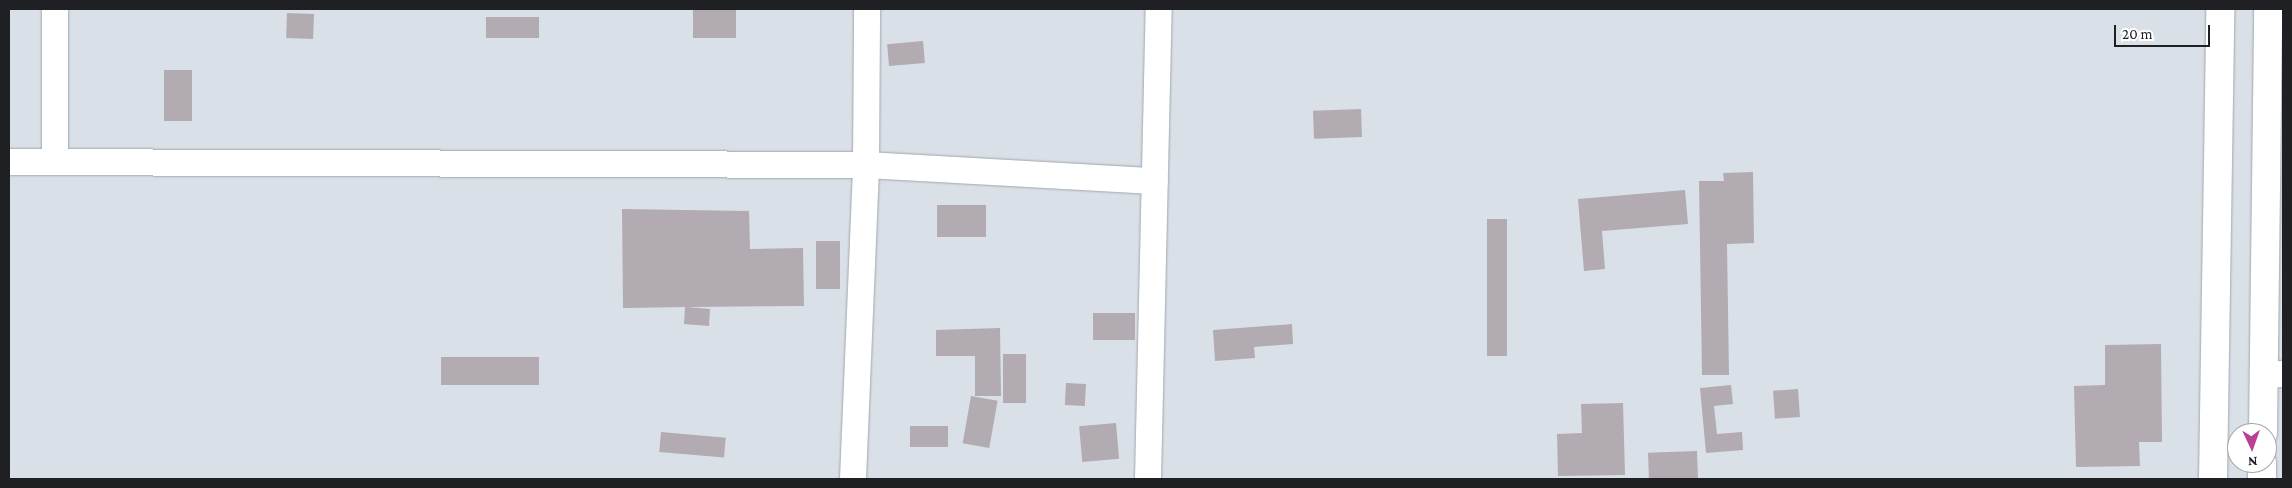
<!DOCTYPE html>
<html>
<head>
<meta charset="utf-8">
<style>
	body { margin:0 }
	#map { position:relative; width:2292px; height:488px; overflow:hidden; background:#dae0e7; font-family:"Crimson Pro",serif }
	div>[style] { position:absolute }
	.building>* { inset:0; background:#b2abb1; transform-origin:0 0 }
	.roads { filter:drop-shadow(0 0 1px #a0a7ad) drop-shadow(0 0 1px #a0a7ad) }
	.street>* { height:26px; margin:-13px; padding:0 13px; transform-origin:13px; border-radius:13px; background:#fff }
	.secondary>* { height:28px; margin:-14px; padding:0 14px; transform-origin:14px; border-radius:14px; background:#fff }
	span { translate:-50% -50%; white-space:nowrap; text-align:center; line-height:1.15; -webkit-text-stroke:4px #fff; paint-order:stroke }
	.frame { position:absolute; inset:0; border:10px solid #1e2023; pointer-events:none }
	.north { position:absolute; left:2227px; top:423px; width:50px; height:50px; box-sizing:border-box; background:#fff; border:1px solid #a5a6a7; border-radius:50%; rotate:177deg; font-size:14px; font-weight:700; line-height:20px; text-align:center; color:#1e2023 }
	.north::after { content:''; display:block; margin:auto; width:18px; height:22px; background:#b94093; clip-path:polygon(50% 0,100% 100%,50% 72%,0 100%) }
	.scale { position:absolute; left:2114px; top:25px; width:96px; height:22px; box-sizing:border-box; border:2px solid #1e2023; border-top:0; padding-left:6px; font-size:15px; line-height:18px; white-space:nowrap; color:#1e2023; -webkit-text-stroke:4px #fff; paint-order:stroke }
</style>
</head>
<body>
<div id="map">
	<div class="building">
		<div style="left:693px;top:9px;width:43px;height:29px"></div>
		<div style="left:287px;top:13px;width:27px;height:25px;rotate:2deg"></div>
		<div style="left:539px;top:17px;width:21px;height:53px;rotate:90deg"></div>
		<div style="left:923px;top:41px;width:22px;height:36px;rotate:85deg"></div>
		<div style="left:192px;top:70px;width:51px;height:28px;rotate:90deg"></div>
		<div style="left:1361px;top:109px;width:28px;height:48px;rotate:88deg"></div>
		<div style="clip-path:polygon(1753px 172px,1754px 243px,1727px 244px,1729px 375px,1702px 375px,1699px 181px,1724px 181px,1723px 173px)"></div>
		<div style="clip-path:polygon(1685px 190px,1688px 224px,1602px 231px,1605px 269px,1584px 271px,1578px 199px)"></div>
		<div style="left:986px;top:205px;width:32px;height:49px;rotate:90deg"></div>
		<div style="clip-path:polygon(622px 209px,749px 211px,750px 249px,803px 248px,804px 306px,687px 307px,710px 309px,709px 326px,684px 324px,685px 307px,623px 308px)"></div>
		<div style="left:1487px;top:219px;width:20px;height:137px"></div>
		<div style="left:816px;top:241px;width:24px;height:48px"></div>
		<div style="left:1135px;top:313px;width:27px;height:42px;rotate:90deg"></div>
		<div style="clip-path:polygon(1292px 324px,1293px 344px,1254px 347px,1255px 358px,1215px 361px,1213px 330px)"></div>
		<div style="clip-path:polygon(1000px 328px,1001px 396px,975px 396px,975px 356px,936px 356px,936px 330px)"></div>
		<div style="clip-path:polygon(2161px 344px,2162px 442px,2139px 442px,2140px 466px,2076px 467px,2074px 386px,2105px 385px,2105px 345px)"></div>
		<div style="left:1003px;top:354px;width:23px;height:49px"></div>
		<div style="left:539px;top:357px;width:28px;height:98px;rotate:90deg"></div>
		<div style="left:1066px;top:383px;width:20px;height:22px;rotate:3deg"></div>
		<div style="clip-path:polygon(1731px 385px,1733px 404px,1714px 406px,1717px 434px,1742px 432px,1743px 450px,1706px 453px,1700px 388px)"></div>
		<div style="left:1798px;top:389px;width:28px;height:25px;rotate:86deg"></div>
		<div style="left:971px;top:396px;width:27px;height:48px;rotate:10deg"></div>
		<div style="clip-path:polygon(1623px 403px,1625px 475px,1558px 476px,1557px 434px,1582px 433px,1581px 404px)"></div>
		<div style="left:1116px;top:423px;width:36px;height:37px;rotate:85deg"></div>
		<div style="left:948px;top:426px;width:21px;height:38px;rotate:90deg"></div>
		<div style="left:661px;top:432px;width:65px;height:20px;rotate:5deg"></div>
		<div style="left:1697px;top:451px;width:28px;height:49px;rotate:88deg"></div>
	</div>
	<div class="roads">
		<div class="street">
			<div style="left:55px;top:9px;width:150px;rotate:90deg"></div>
			<div style="left:9px;top:162px;width:857px;rotate:0.2deg"></div>
			<div style="left:866px;top:165px;width:289px;rotate:3.2deg"></div>
			<div style="left:2265px;top:375px;width:18px;rotate:-3deg"></div>
			<div style="left:853px;top:479px;width:314px;rotate:-87.6deg"></div>
			<div style="left:866px;top:165px;width:156px;rotate:-89.6deg"></div>
			<div style="left:1148px;top:479px;width:470px;rotate:-88.7deg"></div>
		</div>
		<div class="secondary">
			<div style="left:2263px;top:433px;width:424px;rotate:-89.3deg"></div>
			<div style="left:2213px;top:479px;width:470px;rotate:-89.1deg"></div>
			<div style="left:2262px;top:479px;width:16px;rotate:-90deg"></div>
		</div>
	</div>
	<div class="frame"></div>
	<div class="north">N</div>
	<div class="scale">20 m</div>
</div>
</body>
</html>
